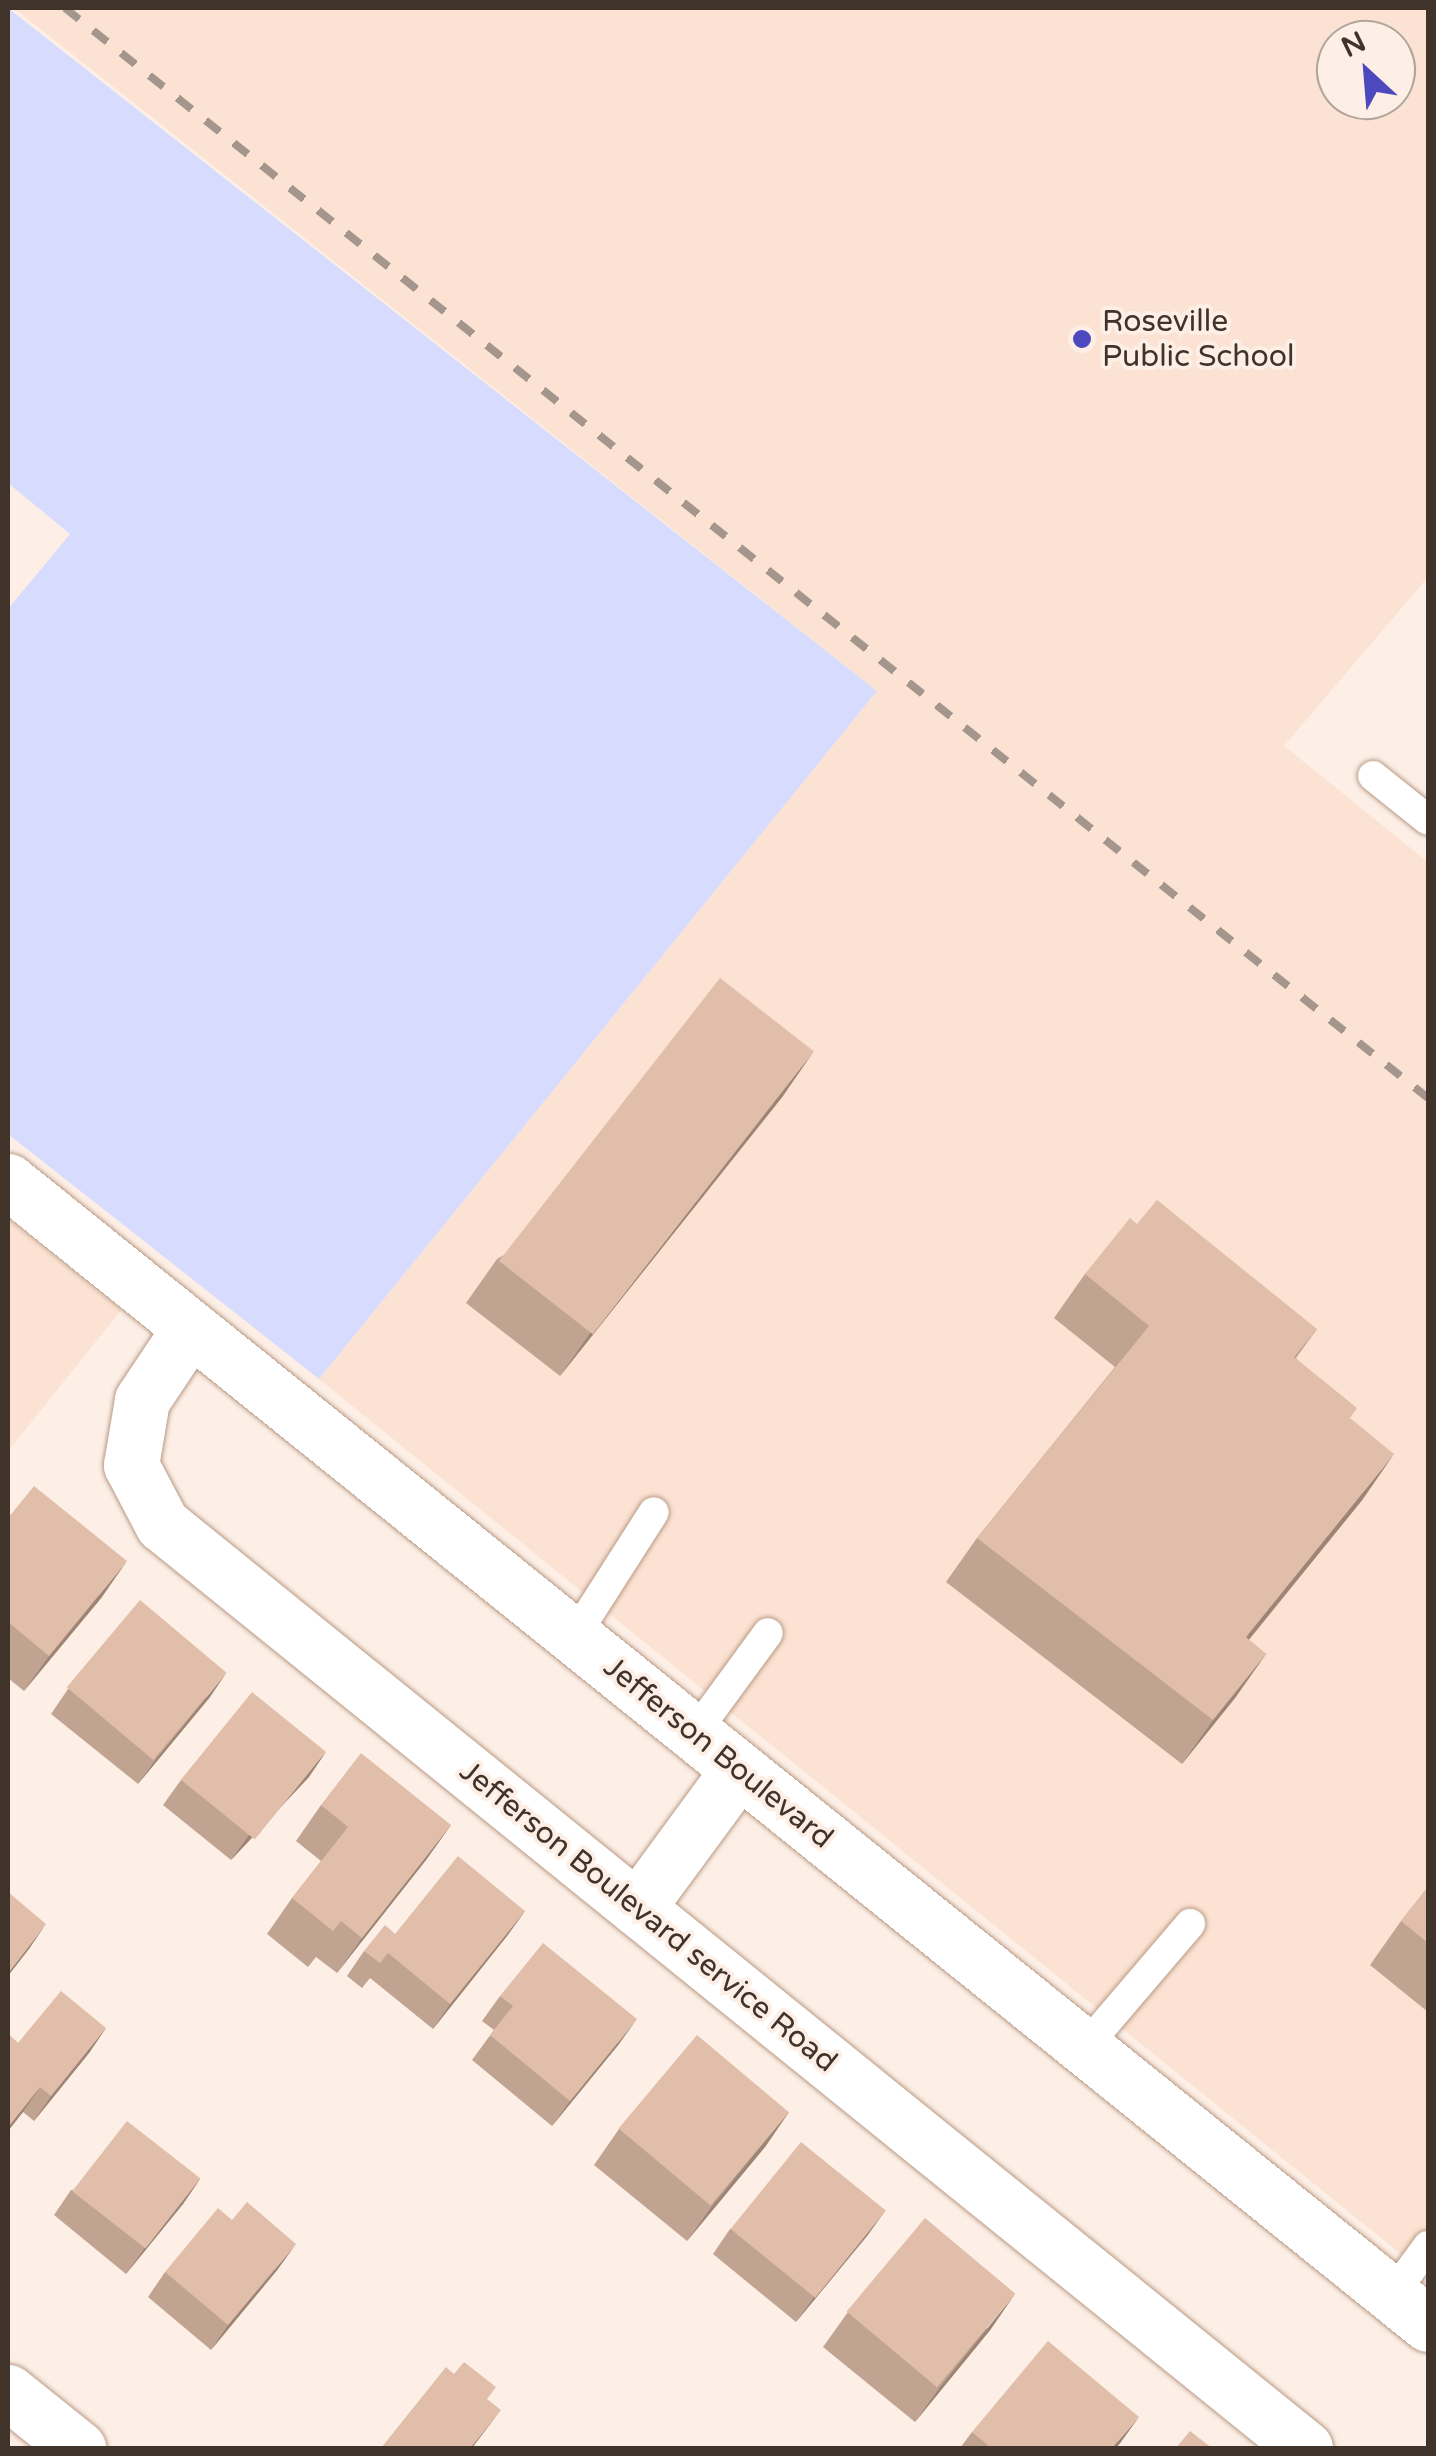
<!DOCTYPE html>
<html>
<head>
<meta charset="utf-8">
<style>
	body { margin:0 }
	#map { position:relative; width:1436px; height:2456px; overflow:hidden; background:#fdefe6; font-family:"Varela Round",sans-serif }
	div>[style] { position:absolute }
	.built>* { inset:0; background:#fbe2d2 }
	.green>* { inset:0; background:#d7dcfe }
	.roads { filter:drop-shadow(0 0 2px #b99984) drop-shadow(0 0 2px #b99984) }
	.service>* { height:30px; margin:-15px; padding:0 15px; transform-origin:15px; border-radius:15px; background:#fff }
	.minor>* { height:55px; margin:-27.5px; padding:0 27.5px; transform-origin:27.5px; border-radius:27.5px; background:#fff }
	.tertiary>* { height:55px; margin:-27.5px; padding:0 27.5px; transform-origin:27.5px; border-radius:27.5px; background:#fff }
	.rail>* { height:8px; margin-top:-4px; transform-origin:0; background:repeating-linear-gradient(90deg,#a4968d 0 18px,transparent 0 36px) }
	.wall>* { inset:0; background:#c1a391 }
	.shaded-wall>* { inset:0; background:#9d8576 }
	.building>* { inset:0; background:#e0bea9; transform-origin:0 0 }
	.dots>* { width:28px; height:28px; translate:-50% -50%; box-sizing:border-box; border:5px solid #fdefe6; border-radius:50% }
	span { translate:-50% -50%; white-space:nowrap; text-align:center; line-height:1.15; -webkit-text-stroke:8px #fdefe6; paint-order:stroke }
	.poi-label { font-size:30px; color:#40332a }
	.left { translate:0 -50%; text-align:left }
	.street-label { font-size:30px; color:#40332a }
	.frame { position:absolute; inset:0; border:10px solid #40332a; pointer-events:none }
	.north { position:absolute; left:1316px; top:20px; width:100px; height:100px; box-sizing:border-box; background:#fdefe6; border:2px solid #b1a49b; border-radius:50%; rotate:334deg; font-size:28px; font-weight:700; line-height:40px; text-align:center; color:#40332a }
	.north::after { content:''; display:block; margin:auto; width:35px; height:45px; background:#4c48be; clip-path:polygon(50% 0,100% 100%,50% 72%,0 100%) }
</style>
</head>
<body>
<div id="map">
	<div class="built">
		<div style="clip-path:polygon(evenodd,14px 8px,1428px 8px,1428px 577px,1284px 746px,1428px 862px,1428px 2276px,319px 1379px,877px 691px,14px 8px,1336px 40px,1396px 40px,1396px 100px,1336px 100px,1336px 40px)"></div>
		<div style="clip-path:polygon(8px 1219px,121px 1310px,8px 1451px)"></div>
	</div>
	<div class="green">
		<div style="clip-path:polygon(8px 8px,877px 691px,319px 1379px,8px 1134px,8px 609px,70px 534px,8px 483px)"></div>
	</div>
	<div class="roads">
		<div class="service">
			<div style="left:1373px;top:776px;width:70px;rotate:38.7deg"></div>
			<div style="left:574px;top:1637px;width:148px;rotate:-57.4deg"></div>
			<div style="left:694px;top:1734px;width:125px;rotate:-53.8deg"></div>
			<div style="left:1085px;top:2047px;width:162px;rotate:-49.5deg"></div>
			<div style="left:1392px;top:2295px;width:61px;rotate:-53.7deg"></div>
		</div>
		<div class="minor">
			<div style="left:190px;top:1328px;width:87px;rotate:123.7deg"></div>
			<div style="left:142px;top:1400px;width:66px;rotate:99.6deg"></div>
			<div style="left:131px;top:1465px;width:67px;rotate:62.3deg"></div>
			<div style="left:162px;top:1524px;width:1470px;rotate:38.95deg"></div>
			<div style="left:637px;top:1908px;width:172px;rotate:-53.7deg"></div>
			<div style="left:8px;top:2392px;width:90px;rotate:38.7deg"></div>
		</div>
		<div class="tertiary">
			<div style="left:8px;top:1181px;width:1823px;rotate:38.83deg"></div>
		</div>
	</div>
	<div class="rail">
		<div style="left:65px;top:8px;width:1745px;rotate:38.65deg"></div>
	</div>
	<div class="wall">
		<div style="clip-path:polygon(783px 1096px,560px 1376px,466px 1303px,497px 1259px)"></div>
		<div style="clip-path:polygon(1137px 1224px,1317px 1329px,1296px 1358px,1350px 1418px,1363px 1499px,1249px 1640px,1266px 1654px,1235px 1698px,1182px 1764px,946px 1582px,977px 1538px,1115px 1367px,1054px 1318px,1085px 1274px)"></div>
		<div style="clip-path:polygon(8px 1518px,102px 1597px,24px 1691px,8px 1678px)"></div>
		<div style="clip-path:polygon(68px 1689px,210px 1697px,138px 1784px,51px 1714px)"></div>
		<div style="clip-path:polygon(309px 1777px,231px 1860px,163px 1805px,181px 1780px)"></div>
		<div style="clip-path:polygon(321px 1805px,451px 1825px,426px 1860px,337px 1973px,316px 1957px,308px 1967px,267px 1934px,292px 1898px,321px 1861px,296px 1841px)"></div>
		<div style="clip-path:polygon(1428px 1887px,1428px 2012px,1370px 1965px,1401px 1921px)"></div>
		<div style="clip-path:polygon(525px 1911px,507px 1936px,433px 2029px,370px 1978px,362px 1988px,347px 1976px,364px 1951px,395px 1934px)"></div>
		<div style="clip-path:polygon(500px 1996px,619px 2044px,552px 2126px,472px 2060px,494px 2030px,482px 2021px)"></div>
		<div style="clip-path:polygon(106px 2028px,89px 2053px,34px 2121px,23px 2112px,8px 2131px,8px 2034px,18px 2043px)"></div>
		<div style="clip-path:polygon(789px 2112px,765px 2147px,687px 2241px,594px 2165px,619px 2129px)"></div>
		<div style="clip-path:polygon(200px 2179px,183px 2204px,126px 2274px,54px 2215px,71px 2190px)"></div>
		<div style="clip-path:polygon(885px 2211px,867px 2236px,796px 2322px,713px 2254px,730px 2229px)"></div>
		<div style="clip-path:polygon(278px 2269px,211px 2350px,148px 2297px,165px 2272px)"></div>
		<div style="clip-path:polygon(848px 2312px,991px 2329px,915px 2422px,823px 2347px)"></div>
		<div style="clip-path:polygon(972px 2432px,1121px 2442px,1116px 2448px,960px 2448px)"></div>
	</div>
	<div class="shaded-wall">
		<div style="clip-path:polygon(814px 1051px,783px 1096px,560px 1376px,591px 1332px)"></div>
		<div style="clip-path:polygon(1394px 1454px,1363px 1499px,1215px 1681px,1246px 1637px)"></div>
		<div style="clip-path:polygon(127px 1561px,102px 1597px,24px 1691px,49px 1656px)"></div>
		<div style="clip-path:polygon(1266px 1654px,1235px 1698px,1182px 1764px,1213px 1720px)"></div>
		<div style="clip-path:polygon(227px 1672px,210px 1697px,138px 1784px,156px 1759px)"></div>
		<div style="clip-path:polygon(326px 1752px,309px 1777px,231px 1860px,249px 1835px)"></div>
		<div style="clip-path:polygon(451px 1825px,426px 1860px,337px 1973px,362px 1938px)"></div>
		<div style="clip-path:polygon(525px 1911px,507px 1936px,433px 2029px,450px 2004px)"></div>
		<div style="clip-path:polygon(46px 1924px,29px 1949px,8px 1976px,8px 1973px)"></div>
		<div style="clip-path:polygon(637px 2019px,619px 2044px,552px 2126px,570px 2101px)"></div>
		<div style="clip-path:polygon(106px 2028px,89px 2053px,34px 2121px,51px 2096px)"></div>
		<div style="clip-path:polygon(40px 2087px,23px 2112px,8px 2131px,9px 2126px)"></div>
		<div style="clip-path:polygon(789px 2112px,765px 2147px,687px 2241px,712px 2206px)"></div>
		<div style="clip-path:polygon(200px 2179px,183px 2204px,126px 2274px,144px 2249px)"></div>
		<div style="clip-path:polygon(885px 2211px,867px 2236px,796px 2322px,814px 2297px)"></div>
		<div style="clip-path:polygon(296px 2244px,278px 2269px,211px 2350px,228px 2325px)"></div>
		<div style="clip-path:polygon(1015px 2294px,991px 2329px,915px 2422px,940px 2387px)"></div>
		<div style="clip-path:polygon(501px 2410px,472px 2448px,470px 2448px)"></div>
		<div style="clip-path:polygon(1139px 2417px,1121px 2442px,1116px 2448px,1112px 2448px)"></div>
	</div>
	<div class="building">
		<div style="left:720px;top:978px;width:119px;height:359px;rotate:38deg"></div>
		<div style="clip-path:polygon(1157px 1200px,1317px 1329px,1294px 1357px,1357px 1408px,1350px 1418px,1394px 1454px,1246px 1637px,1266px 1654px,1213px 1720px,977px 1538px,1149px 1326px,1085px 1274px,1130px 1218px,1137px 1224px)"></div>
		<div style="clip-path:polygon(34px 1486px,127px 1561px,49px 1656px,8px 1622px,8px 1518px)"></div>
		<div style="left:140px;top:1600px;width:113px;height:114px;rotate:40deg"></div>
		<div style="left:252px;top:1692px;width:95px;height:113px;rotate:39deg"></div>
		<div style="clip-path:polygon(361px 1753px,451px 1825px,362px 1938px,341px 1921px,333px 1931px,292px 1898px,348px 1827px,321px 1805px)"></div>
		<div style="clip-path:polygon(458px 1856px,525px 1911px,450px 2004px,388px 1953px,380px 1963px,364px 1951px,385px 1925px,395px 1934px)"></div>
		<div style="clip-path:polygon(1428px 1887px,1428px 1943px,1401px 1921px)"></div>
		<div style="clip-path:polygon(8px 1892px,46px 1924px,8px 1973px)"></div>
		<div style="clip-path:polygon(543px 1943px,637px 2019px,570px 2101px,490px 2035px,513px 2006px,500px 1996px)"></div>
		<div style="clip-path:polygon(61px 1991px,106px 2028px,51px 2096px,40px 2087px,9px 2126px,8px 2125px,8px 2034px,18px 2043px)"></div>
		<div style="left:697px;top:2035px;width:120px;height:122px;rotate:40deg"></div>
		<div style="left:127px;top:2121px;width:93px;height:89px;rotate:38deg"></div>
		<div style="left:801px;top:2142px;width:109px;height:112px;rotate:39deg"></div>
		<div style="clip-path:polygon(247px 2202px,296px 2244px,228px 2325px,165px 2272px,218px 2208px,232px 2220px)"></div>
		<div style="left:925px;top:2218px;width:118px;height:122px;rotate:40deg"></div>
		<div style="clip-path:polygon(1048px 2341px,1139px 2417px,1112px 2448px,991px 2448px,972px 2432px)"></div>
		<div style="clip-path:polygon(464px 2362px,496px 2387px,487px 2399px,501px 2410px,470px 2448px,381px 2448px,446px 2367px,454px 2374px)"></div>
		<div style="clip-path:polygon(1190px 2431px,1212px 2448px,1176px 2448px)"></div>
	</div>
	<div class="dots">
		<div style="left:1082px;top:339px;background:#4c48be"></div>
	</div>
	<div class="poi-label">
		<span class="left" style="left:1102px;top:339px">Roseville<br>Public School</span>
	</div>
	<div class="street-label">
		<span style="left:718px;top:1753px;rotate:39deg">Jefferson Boulevard</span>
		<span style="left:648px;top:1917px;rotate:39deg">Jefferson Boulevard service Road</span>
	</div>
	<div class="frame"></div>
	<div class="north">N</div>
</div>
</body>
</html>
